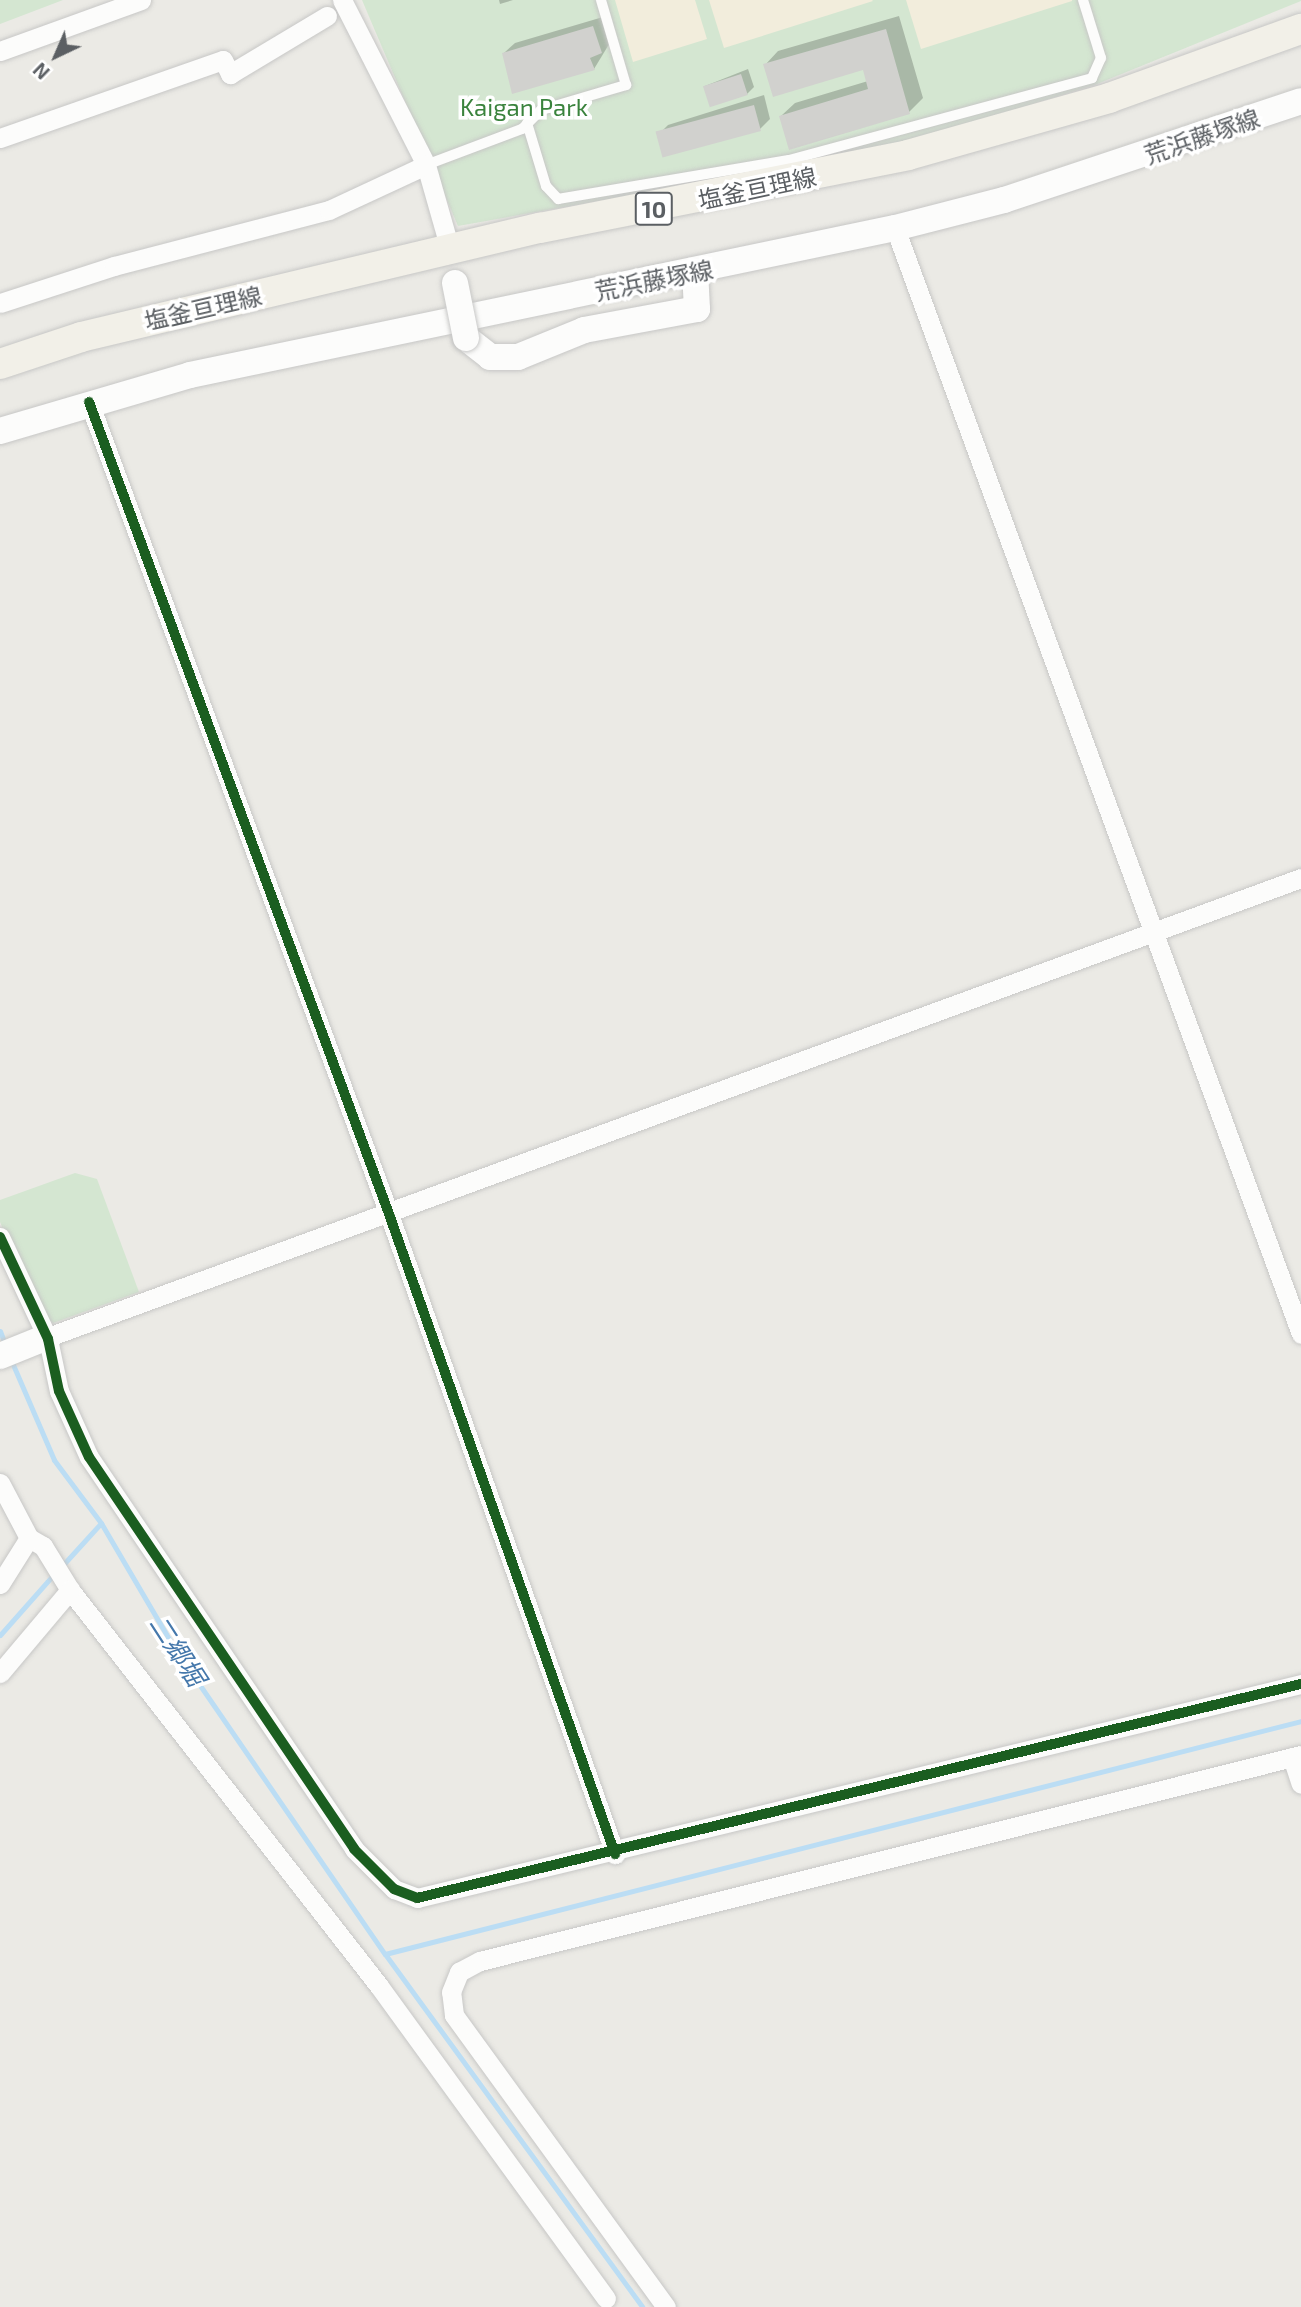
<!DOCTYPE html>
<html>
<head>
<meta charset="utf-8">
<style>
	body { margin:0 }
	#map { position:relative; width:1301px; height:2307px; overflow:hidden; background:#ebeae5; font-family:"Exo 2","Noto Sans JP",sans-serif }
	div>[style] { position:absolute }
	.green>* { inset:0; background:#d4e6d1 }
	.sand>* { inset:0; background:#f2eddc }
	.shadow>* { inset:0; background:#0003 }
	.stream>* { height:5px; margin:-2.5px; padding:0 2.5px; transform-origin:2.5px; border-radius:2.5px; background:#bbddf4 }
	.building>* { inset:0; background:#d1d1ce; transform-origin:0 0 }
	.roads { filter:drop-shadow(0 0 2px #c7c7c6) drop-shadow(0 0 2px #c7c7c6) }
	.lane>* { height:10px; margin:-5px; padding:0 5px; transform-origin:5px; border-radius:5px; background:#fcfcfb }
	.street>* { height:19px; margin:-9.5px; padding:0 9.5px; transform-origin:9.5px; border-radius:9.5px; background:#fcfcfb }
	.secondary>* { height:26px; margin:-13px; padding:0 13px; transform-origin:13px; border-radius:13px; background:#fcfcfb }
	.primary>* { height:30px; margin:-15px; padding:0 15px; transform-origin:15px; border-radius:15px; background:#f2f0e8 }
	.bridges { filter:drop-shadow(0 0 2px #c8c8c7) drop-shadow(0 0 2px #c8c8c7) }
	.secondary-bridge>* { height:26px; margin:-13px; padding:0 13px; transform-origin:13px; border-radius:13px; background:#fcfcfb }
	.cycleway>* { height:10px; margin:-5px; padding:0 5px; transform-origin:5px; border-radius:5px; background:#1b5e20 }
	span { translate:-50% -50%; white-space:nowrap; text-align:center; line-height:1.15; -webkit-text-stroke:7px #fff; paint-order:stroke }
	.shield-label span { padding:2px 5px; background:#fff; border:2px solid; border-radius:5px; -webkit-text-stroke-width:0 }
	.shield-label { font-size:23px; color:#5b5f63; font-weight:700 }
	.park-label { font-size:24px; color:#3a833d }
	.street-label { font-size:24px; color:#5b5f63 }
	.water-label { font-size:26px; color:#4578ab; font-style:italic }
	.north { position:absolute; left:21px; top:21px; width:70px; height:70px; -webkit-text-stroke:5px #fff; paint-order:stroke; rotate:224deg; font-size:19px; font-weight:700; line-height:28px; text-align:center; color:#5b5f63 }
	.north::after { content:''; display:block; margin:auto; width:24px; height:32px; background:#5b5f63; clip-path:polygon(50% 0,100% 100%,50% 72%,0 100%) }
</style>
</head>
<body>
<div id="map">
	<div class="green">
		<div style="clip-path:polygon(0 0,63px 0,0 24px)"></div>
		<div style="clip-path:polygon(362px 0,1301px 0,1301px 1px,1097px 84px,883px 150px,458px 226px)"></div>
		<div style="clip-path:polygon(75px 1173px,97px 1179px,139px 1292px,53px 1323px,37px 1309px,0 1222px,0 1200px)"></div>
	</div>
	<div class="sand">
		<div style="clip-path:polygon(615px 0,695px 0,707px 39px,633px 62px)"></div>
		<div style="clip-path:polygon(709px 0,872px 0,873px 1px,724px 48px)"></div>
		<div style="clip-path:polygon(906px 0,1072px 0,1072px 1px,921px 49px)"></div>
	</div>
	<div class="shadow">
		<div style="clip-path:polygon(499px 0,513px 0,500px 4px)"></div>
		<div style="clip-path:polygon(899px 16px,923px 98px,909px 112px,781px 116px,795px 103px,868px 81px,864px 68px,765px 65px,778px 51px)"></div>
		<div style="clip-path:polygon(603px 17px,611px 41px,594px 69px,504px 53px,515px 43px)"></div>
		<div style="clip-path:polygon(748px 69px,754px 87px,747px 94px,705px 86px)"></div>
		<div style="clip-path:polygon(764px 95px,770px 119px,760px 129px,658px 135px,668px 125px)"></div>
	</div>
	<div class="stream">
		<div style="left:0;top:1331px;width:14px;rotate:69deg"></div>
		<div style="left:11px;top:1360px;width:109px;rotate:66.7deg"></div>
		<div style="left:54px;top:1460px;width:79px;rotate:53.3deg"></div>
		<div style="left:101px;top:1523px;width:146px;rotate:59.6deg"></div>
		<div style="left:175px;top:1649px;width:370px;rotate:55.5deg"></div>
		<div style="left:385px;top:1954px;width:437px;rotate:53.9deg"></div>
		<div style="left:61px;top:1567px;width:59px;rotate:-47.7deg"></div>
		<div style="left:0;top:1635px;width:81px;rotate:-48.5deg"></div>
		<div style="left:385px;top:1954px;width:945px;rotate:-14.27deg"></div>
	</div>
	<div class="building">
		<div style="clip-path:polygon(593px 26px,602px 53px,590px 58px,595px 70px,512px 94px,502px 53px)"></div>
		<div style="clip-path:polygon(886px 29px,910px 114px,789px 150px,779px 116px,868px 89px,863px 70px,773px 97px,763px 64px)"></div>
		<div style="left:741px;top:74px;width:22px;height:40px;rotate:72deg"></div>
		<div style="left:754px;top:105px;width:27px;height:102px;rotate:75deg"></div>
	</div>
	<div class="roads">
		<div class="lane">
			<div style="left:527px;top:123px;width:66px;rotate:73.2deg"></div>
			<div style="left:546px;top:186px;width:18px;rotate:47deg"></div>
			<div style="left:558px;top:199px;width:234px;rotate:-9.6deg"></div>
			<div style="left:789px;top:160px;width:314px;rotate:-15.1deg"></div>
			<div style="left:1092px;top:78px;width:22px;rotate:-66deg"></div>
			<div style="left:1101px;top:58px;width:61px;rotate:-107.2deg"></div>
			<div style="left:426px;top:165px;width:103px;rotate:-20.6deg"></div>
			<div style="left:522px;top:129px;width:27px;rotate:-45deg"></div>
			<div style="left:541px;top:110px;width:89px;rotate:-16.4deg"></div>
			<div style="left:626px;top:85px;width:89px;rotate:-106.4deg"></div>
		</div>
		<div class="street">
			<div style="left:342px;top:0;width:185px;rotate:63deg"></div>
			<div style="left:426px;top:165px;width:87px;rotate:74.1deg"></div>
			<div style="left:0;top:51px;width:150px;rotate:-19.9deg"></div>
			<div style="left:0;top:138px;width:236px;rotate:-19.3deg"></div>
			<div style="left:223px;top:60px;width:16px;rotate:63deg"></div>
			<div style="left:230px;top:74px;width:113px;rotate:-30.9deg"></div>
			<div style="left:895px;top:228px;width:1178px;rotate:69.84deg"></div>
			<div style="left:0;top:303px;width:120px;rotate:-18deg"></div>
			<div style="left:114px;top:266px;width:222px;rotate:-14.6deg"></div>
			<div style="left:329px;top:210px;width:107px;rotate:-24.9deg"></div>
			<div style="left:89px;top:402px;width:866px;rotate:69.72deg"></div>
			<div style="left:389px;top:1214px;width:679px;rotate:70.55deg"></div>
			<div style="left:0;top:1237px;width:113px;rotate:64.8deg"></div>
			<div style="left:48px;top:1339px;width:53px;rotate:78.1deg"></div>
			<div style="left:59px;top:1391px;width:72px;rotate:65.6deg"></div>
			<div style="left:89px;top:1457px;width:473px;rotate:55.9deg"></div>
			<div style="left:354px;top:1849px;width:57px;rotate:45deg"></div>
			<div style="left:394px;top:1889px;width:25px;rotate:21deg"></div>
			<div style="left:417px;top:1898px;width:910px;rotate:-13.61deg"></div>
			<div style="left:37px;top:1341px;width:1346px;rotate:-20.12deg"></div>
			<div style="left:0;top:1483px;width:62px;rotate:62.2deg"></div>
			<div style="left:29px;top:1538px;width:16px;rotate:30deg"></div>
			<div style="left:43px;top:1546px;width:52px;rotate:58.5deg"></div>
			<div style="left:70px;top:1590px;width:502px;rotate:52.03deg"></div>
			<div style="left:379px;top:1986px;width:386px;rotate:54deg"></div>
			<div style="left:0;top:1584px;width:54px;rotate:-57.8deg"></div>
			<div style="left:0;top:1673px;width:109px;rotate:-49.9deg"></div>
			<div style="left:1292px;top:1757px;width:28px;rotate:72deg"></div>
			<div style="left:666px;top:2307px;width:361px;rotate:-126deg"></div>
			<div style="left:454px;top:2015px;width:23px;rotate:-97deg"></div>
			<div style="left:451px;top:1992px;width:22px;rotate:-68deg"></div>
			<div style="left:459px;top:1972px;width:24px;rotate:-28deg"></div>
			<div style="left:480px;top:1961px;width:846px;rotate:-14.09deg"></div>
		</div>
		<div class="secondary">
			<div style="left:466px;top:338px;width:31px;rotate:38deg"></div>
			<div style="left:490px;top:357px;width:28px"></div>
			<div style="left:518px;top:357px;width:71px;rotate:-22.2deg"></div>
			<div style="left:584px;top:330px;width:115px;rotate:-10.5deg"></div>
			<div style="left:697px;top:309px;width:36px;rotate:-93deg"></div>
			<div style="left:0;top:431px;width:198px;rotate:-16.4deg"></div>
			<div style="left:190px;top:375px;width:720px;rotate:-11.78deg"></div>
			<div style="left:895px;top:228px;width:113px;rotate:-14.4deg"></div>
			<div style="left:1004px;top:200px;width:313px;rotate:-18.4deg"></div>
			<div style="left:0;top:1356px;width:40px;rotate:-22deg"></div>
		</div>
		<div class="primary">
			<div style="left:0;top:364px;width:85px;rotate:-18.4deg"></div>
			<div style="left:81px;top:337px;width:472px;rotate:-13.4deg"></div>
			<div style="left:540px;top:228px;width:375px;rotate:-11.2deg"></div>
			<div style="left:908px;top:155px;width:209px;rotate:-15.8deg"></div>
			<div style="left:1109px;top:98px;width:204px;rotate:-19.8deg"></div>
		</div>
	</div>
	<div class="bridges">
		<div class="secondary-bridge">
			<div style="left:455px;top:283px;width:56px;rotate:78.7deg"></div>
		</div>
	</div>
	<div class="cycleway">
		<div style="left:89px;top:402px;width:866px;rotate:69.72deg"></div>
		<div style="left:389px;top:1214px;width:679px;rotate:70.55deg"></div>
		<div style="left:0;top:1237px;width:113px;rotate:64.8deg"></div>
		<div style="left:48px;top:1339px;width:53px;rotate:78.1deg"></div>
		<div style="left:59px;top:1391px;width:72px;rotate:65.6deg"></div>
		<div style="left:89px;top:1457px;width:473px;rotate:55.9deg"></div>
		<div style="left:354px;top:1849px;width:57px;rotate:45deg"></div>
		<div style="left:394px;top:1889px;width:25px;rotate:21deg"></div>
		<div style="left:417px;top:1898px;width:910px;rotate:-13.61deg"></div>
	</div>
	<div class="shield-label">
		<span style="left:654px;top:209px">10</span>
	</div>
	<div class="park-label">
		<span style="left:524px;top:107px">Kaigan Park</span>
	</div>
	<div class="street-label">
		<span style="left:1202px;top:136px;rotate:-19deg">荒浜藤塚線</span>
		<span style="left:757px;top:188px;rotate:-12deg">塩釜亘理線</span>
		<span style="left:654px;top:280px;rotate:-11deg">荒浜藤塚線</span>
		<span style="left:203px;top:308px;rotate:-13deg">塩釜亘理線</span>
	</div>
	<div class="water-label">
		<span style="left:178px;top:1650px;rotate:57deg">二郷堀</span>
	</div>
	<div class="north">N</div>
</div>
</body>
</html>
